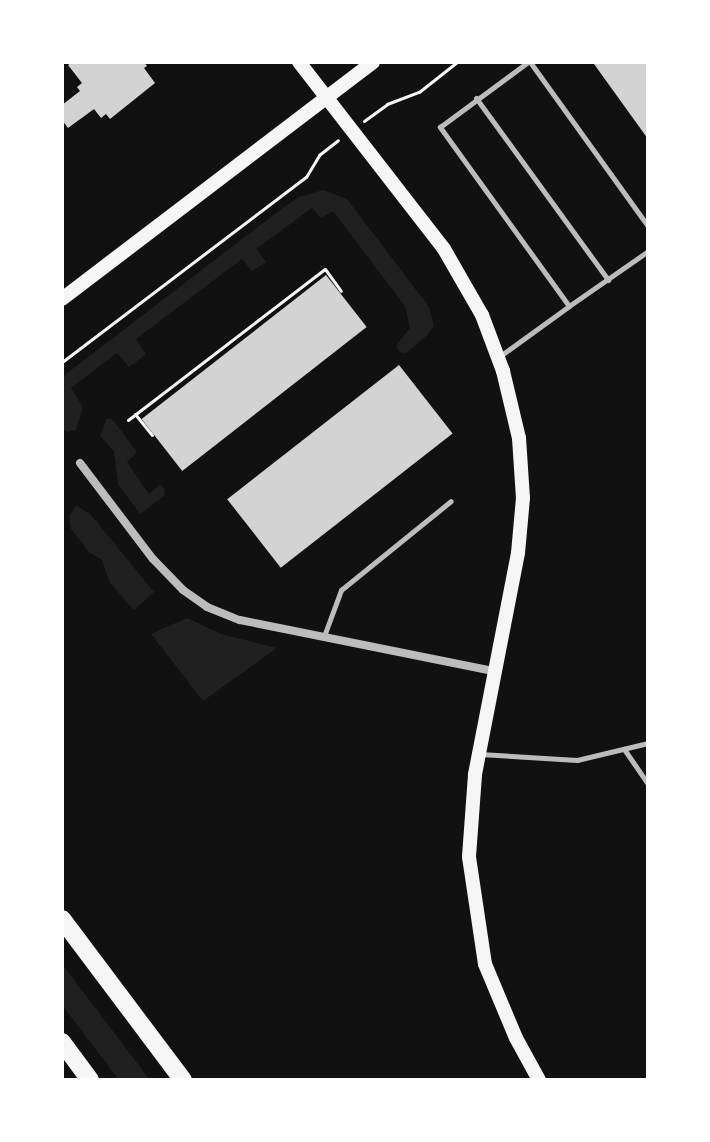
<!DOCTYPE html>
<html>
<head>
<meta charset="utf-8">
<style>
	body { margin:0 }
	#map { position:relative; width:710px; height:1142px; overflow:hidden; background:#111; font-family:Ubuntu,sans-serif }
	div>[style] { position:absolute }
	.green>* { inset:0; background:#202020 }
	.building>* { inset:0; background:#d3d3d3; transform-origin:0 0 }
	.path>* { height:3px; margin:-1.5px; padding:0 1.5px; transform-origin:1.5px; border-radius:1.5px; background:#f5f5f5 }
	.service>* { height:5px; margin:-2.5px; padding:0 2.5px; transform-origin:2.5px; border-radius:2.5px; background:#bcbcbc }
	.minor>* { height:8px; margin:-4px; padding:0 4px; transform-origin:4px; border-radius:4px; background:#bcbcbc }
	.secondary>* { height:14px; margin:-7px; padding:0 7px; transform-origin:7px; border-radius:7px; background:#f5f5f5 }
	.motorway>* { height:18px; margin:-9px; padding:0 9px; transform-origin:9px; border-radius:9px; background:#f5f5f5 }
	span { translate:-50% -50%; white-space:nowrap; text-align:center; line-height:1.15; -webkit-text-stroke:8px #fff; paint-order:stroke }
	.frame { position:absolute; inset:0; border:64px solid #fff; pointer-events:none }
</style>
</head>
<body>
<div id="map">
	<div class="green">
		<div style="clip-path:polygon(323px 190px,347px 199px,429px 307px,434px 326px,426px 336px,406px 353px,400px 352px,396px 346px,410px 328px,405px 306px,333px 211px,321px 218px,312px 208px,256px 249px,266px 262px,252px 271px,242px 259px,136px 339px,146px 354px,129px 367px,117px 353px,71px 388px,83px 407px,76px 430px,66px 432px,62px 428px,62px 377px,284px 207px,299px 197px)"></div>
		<div style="clip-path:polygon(107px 418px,113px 420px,137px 452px,127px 462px,149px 494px,160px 485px,165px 489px,164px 496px,140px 514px,118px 484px,114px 451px,100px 436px)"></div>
		<div style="clip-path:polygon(76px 505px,91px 515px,154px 592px,134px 610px,110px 583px,102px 560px,89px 552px,71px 529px,69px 517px)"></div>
		<div style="clip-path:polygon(187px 618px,221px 634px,277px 648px,203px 701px,151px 634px)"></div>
		<div style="clip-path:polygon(62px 964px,150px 1080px,119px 1080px,62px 1005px)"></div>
	</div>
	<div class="building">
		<div style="clip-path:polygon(72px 62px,144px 62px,147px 66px,144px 68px,155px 83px,110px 119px,106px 114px,101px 118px,94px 109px,68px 128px,62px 120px,62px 105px,80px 91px,77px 87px,82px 83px,68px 65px)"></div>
		<div style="clip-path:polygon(597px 62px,648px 62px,648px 139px,594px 64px)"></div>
		<div style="left:326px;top:275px;width:66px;height:234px;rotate:52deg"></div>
		<div style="left:399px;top:365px;width:87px;height:218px;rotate:52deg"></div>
	</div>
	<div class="path">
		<div style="left:364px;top:121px;width:29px;rotate:-36deg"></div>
		<div style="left:387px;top:104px;width:34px;rotate:-21deg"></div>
		<div style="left:419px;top:92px;width:48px;rotate:-38.3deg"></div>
		<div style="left:62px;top:362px;width:306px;rotate:-37.2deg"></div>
		<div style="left:306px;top:177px;width:26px;rotate:-59deg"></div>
		<div style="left:319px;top:155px;width:24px;rotate:-38deg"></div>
		<div style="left:135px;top:414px;width:27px;rotate:51deg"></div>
		<div style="left:128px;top:420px;width:248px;rotate:-37.5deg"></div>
		<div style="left:325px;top:269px;width:27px;rotate:54deg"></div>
	</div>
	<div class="service">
		<div style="left:530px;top:62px;width:202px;rotate:54.3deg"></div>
		<div style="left:476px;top:98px;width:225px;rotate:54deg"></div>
		<div style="left:569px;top:306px;width:96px;rotate:-34.8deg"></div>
		<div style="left:500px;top:356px;width:85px;rotate:-35.9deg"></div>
		<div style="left:569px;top:306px;width:221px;rotate:-125.8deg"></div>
		<div style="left:440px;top:127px;width:109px;rotate:-36.5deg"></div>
		<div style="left:324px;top:636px;width:49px;rotate:-69.7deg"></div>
		<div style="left:341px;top:590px;width:141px;rotate:-39deg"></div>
		<div style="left:624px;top:749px;width:42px;rotate:55.6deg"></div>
		<div style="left:480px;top:754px;width:97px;rotate:3.5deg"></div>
		<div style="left:577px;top:760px;width:73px;rotate:-13.5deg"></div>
	</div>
	<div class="minor">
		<div style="left:80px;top:463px;width:121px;rotate:52.8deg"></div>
		<div style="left:153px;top:559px;width:43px;rotate:45.9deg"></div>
		<div style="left:183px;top:590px;width:29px;rotate:35deg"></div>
		<div style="left:207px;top:607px;width:35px;rotate:22deg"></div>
		<div style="left:240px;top:620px;width:262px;rotate:11.4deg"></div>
	</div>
	<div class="secondary">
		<div style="left:299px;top:62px;width:237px;rotate:52.2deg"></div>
		<div style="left:444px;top:249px;width:76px;rotate:60.1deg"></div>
		<div style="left:482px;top:315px;width:60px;rotate:69.4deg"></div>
		<div style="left:503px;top:371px;width:69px;rotate:76.6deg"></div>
		<div style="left:519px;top:438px;width:60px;rotate:86.2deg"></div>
		<div style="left:523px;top:498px;width:55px;rotate:95.2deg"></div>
		<div style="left:518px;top:553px;width:226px;rotate:101deg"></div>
		<div style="left:475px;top:775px;width:82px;rotate:94.2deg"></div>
		<div style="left:469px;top:857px;width:108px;rotate:81.5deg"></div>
		<div style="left:485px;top:964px;width:80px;rotate:67.3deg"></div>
		<div style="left:516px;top:1038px;width:48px;rotate:61.3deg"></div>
		<div style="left:62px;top:299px;width:391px;rotate:-37.3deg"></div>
	</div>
	<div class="motorway">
		<div style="left:62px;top:919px;width:201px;rotate:53.1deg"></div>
		<div style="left:62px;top:1042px;width:47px;rotate:53.6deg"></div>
	</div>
	<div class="frame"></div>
</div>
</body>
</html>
